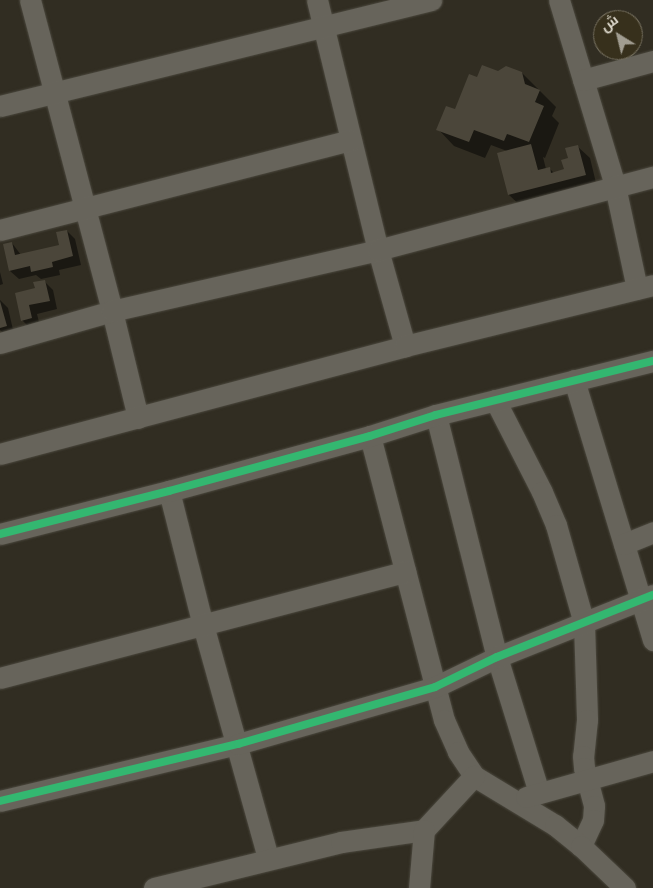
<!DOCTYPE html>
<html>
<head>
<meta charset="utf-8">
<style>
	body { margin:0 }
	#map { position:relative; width:653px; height:888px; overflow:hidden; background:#312d22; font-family:Signika,Cairo,sans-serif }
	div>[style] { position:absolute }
	.shadow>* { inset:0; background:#0007 }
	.building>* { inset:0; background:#4b463a }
	.roads { filter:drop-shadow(0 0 1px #4b483e) drop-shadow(0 0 1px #4b483e) }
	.street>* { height:21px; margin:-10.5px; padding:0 10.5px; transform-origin:10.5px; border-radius:10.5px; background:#67645b }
	.cycleway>* { height:8px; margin:-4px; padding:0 4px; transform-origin:4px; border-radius:4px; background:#33b770 }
	span { translate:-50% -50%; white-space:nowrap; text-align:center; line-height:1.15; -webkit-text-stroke:4.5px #37301c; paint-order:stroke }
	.north { position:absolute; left:593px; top:10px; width:50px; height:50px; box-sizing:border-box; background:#37301c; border:1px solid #7a7463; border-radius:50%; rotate:324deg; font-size:14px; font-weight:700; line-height:20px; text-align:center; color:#ded9cd }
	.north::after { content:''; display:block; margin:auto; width:18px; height:22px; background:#a19d91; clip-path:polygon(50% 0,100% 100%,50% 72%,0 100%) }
</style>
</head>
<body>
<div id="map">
	<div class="shadow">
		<div style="clip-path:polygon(499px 73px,522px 73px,556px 107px,552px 116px,559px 123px,545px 158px,543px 157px,546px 169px,549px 168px,554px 173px,565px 170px,577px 146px,590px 158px,597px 187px,522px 207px,509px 195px,507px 151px,491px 145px,485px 158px,454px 146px,438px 129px,456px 111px,478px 79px)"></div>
		<div style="clip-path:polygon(67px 231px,75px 239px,81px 265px,59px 270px,60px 275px,41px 279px,36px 275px,19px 279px,10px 271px,4px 245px,12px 243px,21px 255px,60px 246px)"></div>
		<div style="clip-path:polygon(0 272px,3px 284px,0 285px)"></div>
		<div style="clip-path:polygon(44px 281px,53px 290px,57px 309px,37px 314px,40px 326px,31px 329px,22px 320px,16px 294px,36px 289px)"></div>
		<div style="clip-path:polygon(0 300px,8px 308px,14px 334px,6px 336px,0 330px)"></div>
	</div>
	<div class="building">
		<div style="clip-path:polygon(482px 65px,498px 71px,506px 66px,522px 72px,525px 84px,540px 90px,535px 102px,544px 106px,529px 142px,507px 134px,504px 141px,474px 130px,469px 142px,436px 130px,446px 106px,455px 109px,469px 74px,477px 77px)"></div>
		<div style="clip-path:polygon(531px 144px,538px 170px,550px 167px,551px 173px,564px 169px,561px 160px,568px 158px,565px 148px,578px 145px,586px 175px,508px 195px,497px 153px)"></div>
		<div style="clip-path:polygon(67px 230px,73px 256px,52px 262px,53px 267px,31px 272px,30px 266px,9px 271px,3px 244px,12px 242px,15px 255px,59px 245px,56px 232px)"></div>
		<div style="clip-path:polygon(45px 280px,50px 301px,29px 305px,32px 318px,21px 321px,15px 293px,35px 288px,33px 282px)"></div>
		<div style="clip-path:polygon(0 301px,7px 326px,0 328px)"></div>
	</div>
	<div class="roads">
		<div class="street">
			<div style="left:30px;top:0;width:322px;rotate:75.2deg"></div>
			<div style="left:112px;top:311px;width:110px;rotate:76.3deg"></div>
			<div style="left:317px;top:0;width:257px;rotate:76.3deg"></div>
			<div style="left:378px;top:250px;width:100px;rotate:74.3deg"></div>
			<div style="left:559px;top:0;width:194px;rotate:73.2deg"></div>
			<div style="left:615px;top:186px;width:105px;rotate:77.9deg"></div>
			<div style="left:583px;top:80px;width:73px;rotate:-15.2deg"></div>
			<div style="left:0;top:106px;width:444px;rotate:-13.8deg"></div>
			<div style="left:0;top:230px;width:362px;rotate:-14.4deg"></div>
			<div style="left:0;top:343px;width:116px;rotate:-15.9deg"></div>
			<div style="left:112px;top:311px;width:273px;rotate:-12.9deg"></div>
			<div style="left:378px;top:250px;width:285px;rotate:-14.9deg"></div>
			<div style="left:574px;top:380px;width:272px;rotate:73.1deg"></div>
			<div style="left:495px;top:400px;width:103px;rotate:62.9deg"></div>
			<div style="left:542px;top:492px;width:36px;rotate:67deg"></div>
			<div style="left:556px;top:525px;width:102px;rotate:74.1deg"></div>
			<div style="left:584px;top:623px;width:97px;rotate:88.2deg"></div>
			<div style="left:587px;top:720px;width:36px;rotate:96deg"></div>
			<div style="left:583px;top:756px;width:12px;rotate:85deg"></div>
			<div style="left:584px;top:768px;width:39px;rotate:75deg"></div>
			<div style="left:594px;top:806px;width:14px;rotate:94deg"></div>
			<div style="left:593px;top:820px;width:29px;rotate:115deg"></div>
			<div style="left:436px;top:415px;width:250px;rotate:75.9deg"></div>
			<div style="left:497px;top:657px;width:142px;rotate:72.8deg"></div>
			<div style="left:370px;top:436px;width:293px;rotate:75.4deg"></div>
			<div style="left:444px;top:720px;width:35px;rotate:66deg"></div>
			<div style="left:458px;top:752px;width:29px;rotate:56deg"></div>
			<div style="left:474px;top:776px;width:95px;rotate:31.2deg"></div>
			<div style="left:555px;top:825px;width:33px;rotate:39deg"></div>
			<div style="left:581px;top:846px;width:61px;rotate:43.7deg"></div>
			<div style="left:0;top:454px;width:419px;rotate:-14.9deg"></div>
			<div style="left:405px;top:346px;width:255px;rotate:-13.8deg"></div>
			<div style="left:169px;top:491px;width:138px;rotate:75.8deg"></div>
			<div style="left:203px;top:625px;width:242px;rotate:74.4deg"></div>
			<div style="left:0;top:534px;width:174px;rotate:-14.3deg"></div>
			<div style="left:169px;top:491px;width:208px;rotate:-15.3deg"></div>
			<div style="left:370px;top:436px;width:69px;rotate:-17.7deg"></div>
			<div style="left:436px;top:415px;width:224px;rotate:-14deg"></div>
			<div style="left:624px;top:544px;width:31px;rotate:-22deg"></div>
			<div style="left:0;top:678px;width:419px;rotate:-14.7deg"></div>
			<div style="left:526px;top:797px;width:132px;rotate:-15.8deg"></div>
			<div style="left:0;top:801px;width:245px;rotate:-13.5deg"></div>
			<div style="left:238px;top:744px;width:205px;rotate:-16.1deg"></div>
			<div style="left:435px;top:687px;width:69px;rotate:-25.8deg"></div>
			<div style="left:497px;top:657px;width:168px;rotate:-21.7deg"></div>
			<div style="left:154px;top:888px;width:193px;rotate:-13.8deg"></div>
			<div style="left:341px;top:842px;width:84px;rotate:-8.2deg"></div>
			<div style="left:424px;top:830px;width:74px;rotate:-47.2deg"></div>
			<div style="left:419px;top:888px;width:58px;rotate:-85.1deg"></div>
		</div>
	</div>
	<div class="cycleway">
		<div style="left:0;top:534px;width:174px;rotate:-14.3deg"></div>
		<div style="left:169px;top:491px;width:208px;rotate:-15.3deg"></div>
		<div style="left:370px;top:436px;width:69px;rotate:-17.7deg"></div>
		<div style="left:436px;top:415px;width:224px;rotate:-14deg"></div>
		<div style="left:0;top:801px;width:245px;rotate:-13.5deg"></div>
		<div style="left:238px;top:744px;width:205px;rotate:-16.1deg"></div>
		<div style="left:435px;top:687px;width:69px;rotate:-25.8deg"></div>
		<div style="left:497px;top:657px;width:168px;rotate:-21.7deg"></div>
	</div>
	<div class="north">ش</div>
</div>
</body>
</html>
